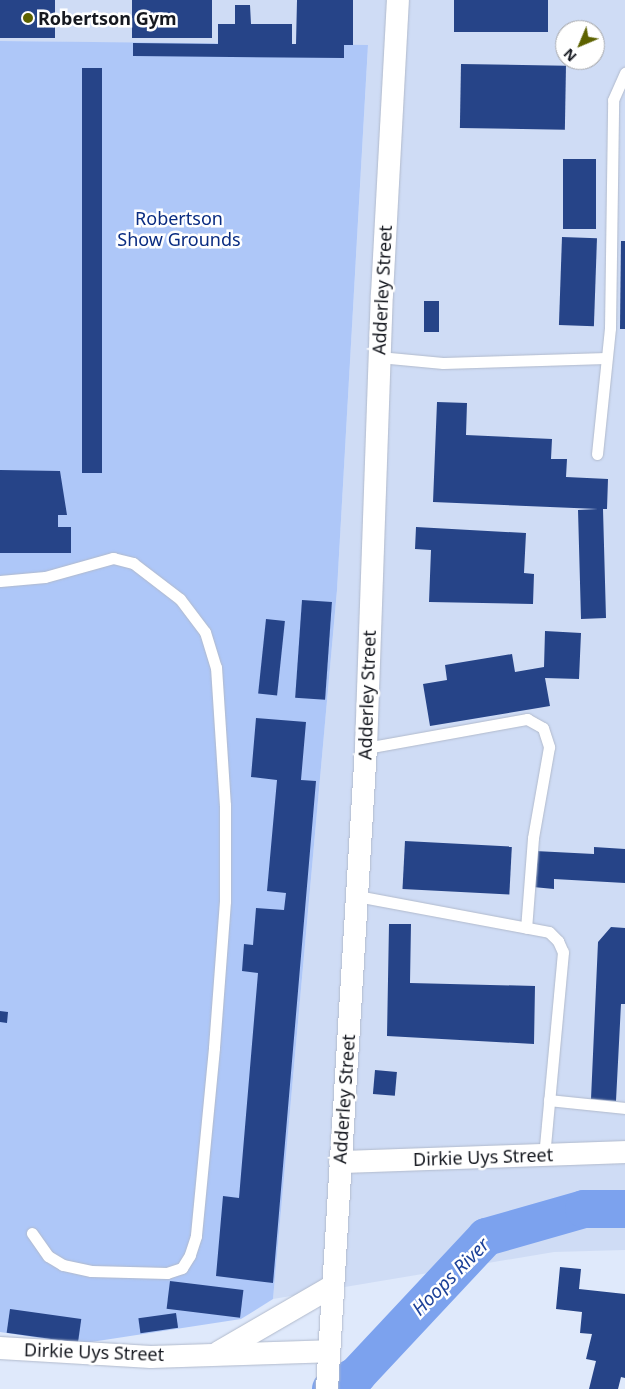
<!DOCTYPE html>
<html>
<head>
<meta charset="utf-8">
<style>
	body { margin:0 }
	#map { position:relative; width:625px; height:1389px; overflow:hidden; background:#dfe9fb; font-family:"Noto Sans",sans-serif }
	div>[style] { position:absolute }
	.built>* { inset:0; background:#cfdcf5 }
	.green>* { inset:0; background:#aec7f8 }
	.river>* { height:38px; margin:-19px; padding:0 19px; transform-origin:19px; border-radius:19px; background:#7ca2ee }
	.building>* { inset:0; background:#264488; transform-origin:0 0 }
	.roads { filter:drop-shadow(0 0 1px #b1bacc) drop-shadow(0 0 1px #b1bacc) }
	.lane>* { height:11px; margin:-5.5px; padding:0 5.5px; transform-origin:5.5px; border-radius:5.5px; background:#fff }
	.street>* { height:22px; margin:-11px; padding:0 11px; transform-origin:11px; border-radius:11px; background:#fff }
	.dots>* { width:14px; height:14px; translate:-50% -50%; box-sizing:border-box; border:2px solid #fff; border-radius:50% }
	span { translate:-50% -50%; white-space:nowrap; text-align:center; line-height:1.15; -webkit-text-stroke:5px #fff; paint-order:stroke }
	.poi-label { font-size:18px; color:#161920; font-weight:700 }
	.left { translate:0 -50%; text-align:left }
	.park-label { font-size:18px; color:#0a2c81 }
	.street-label { font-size:18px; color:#161920 }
	.water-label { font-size:19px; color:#1c4198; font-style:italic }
	.north { position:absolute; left:555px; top:20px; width:50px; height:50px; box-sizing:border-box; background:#fff; border:1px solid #a2a3a6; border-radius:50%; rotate:225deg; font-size:14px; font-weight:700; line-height:20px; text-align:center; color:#161920 }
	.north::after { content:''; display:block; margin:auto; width:18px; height:22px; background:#5d6200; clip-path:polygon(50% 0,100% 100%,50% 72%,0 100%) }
</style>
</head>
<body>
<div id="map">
	<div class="built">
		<div style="clip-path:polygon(evenodd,0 0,625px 0,625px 1250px,554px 1252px,273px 1299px,337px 590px,368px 46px,0 41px,0 0,565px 30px,595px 30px,595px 60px,565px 60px,565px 30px)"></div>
	</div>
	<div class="green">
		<div style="clip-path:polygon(0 41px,368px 45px,337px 590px,273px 1299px,241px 1319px,78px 1344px,0 1332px)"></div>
	</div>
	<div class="river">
		<div style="left:331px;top:1389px;width:30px;rotate:-28deg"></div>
		<div style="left:357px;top:1375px;width:189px;rotate:-46.9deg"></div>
		<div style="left:486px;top:1237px;width:102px;rotate:-15.9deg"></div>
		<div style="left:584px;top:1209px;width:41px"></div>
	</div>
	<div class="building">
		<div style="left:0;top:0;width:55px;height:38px"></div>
		<div style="left:132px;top:0;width:80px;height:38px"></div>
		<div style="clip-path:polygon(297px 0,353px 0,353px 45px,344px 45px,344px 58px,133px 56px,133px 43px,218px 44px,218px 24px,235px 24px,235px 5px,250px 5px,251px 24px,292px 24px,292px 44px,296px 44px)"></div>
		<div style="left:454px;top:0;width:94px;height:32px"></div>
		<div style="left:461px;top:64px;width:105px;height:64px;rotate:1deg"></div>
		<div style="left:82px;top:68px;width:20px;height:405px"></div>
		<div style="left:563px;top:159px;width:33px;height:70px"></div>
		<div style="left:562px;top:237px;width:35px;height:88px;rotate:2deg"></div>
		<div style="clip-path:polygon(621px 241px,625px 241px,625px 329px,620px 329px)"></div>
		<div style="left:424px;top:301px;width:15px;height:31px"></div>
		<div style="clip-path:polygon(437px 402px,467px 403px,466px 435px,552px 439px,551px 459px,567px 459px,566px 477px,608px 479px,607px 509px,603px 509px,606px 618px,581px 619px,578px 510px,598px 509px,433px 502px)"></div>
		<div style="clip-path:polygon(0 470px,60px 471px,67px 515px,58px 515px,58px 527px,71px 527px,71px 553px,0 553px)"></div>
		<div style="clip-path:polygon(416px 527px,526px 533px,524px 573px,534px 574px,533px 604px,429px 602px,431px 550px,415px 549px)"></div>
		<div style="left:302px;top:600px;width:30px;height:98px;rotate:4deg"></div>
		<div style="left:266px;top:619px;width:19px;height:75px;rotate:6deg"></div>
		<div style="clip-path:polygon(545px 631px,581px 633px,579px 679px,545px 678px,550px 706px,430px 726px,423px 684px,447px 680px,445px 665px,512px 654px,515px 672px,544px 667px)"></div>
		<div style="clip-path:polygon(256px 718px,306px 722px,301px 780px,316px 781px,273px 1283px,216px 1276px,223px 1196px,239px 1198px,258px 973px,242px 971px,244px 944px,253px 945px,256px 908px,284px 910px,286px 893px,267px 891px,277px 780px,251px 777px)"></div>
		<div style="left:405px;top:841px;width:107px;height:48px;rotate:3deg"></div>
		<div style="clip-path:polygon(594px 847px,625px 849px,625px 883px,554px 879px,554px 889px,533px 887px,535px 851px,594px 854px)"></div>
		<div style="clip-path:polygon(389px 924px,411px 924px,410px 983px,535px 986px,534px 1044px,387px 1036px)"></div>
		<div style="clip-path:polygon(611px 927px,625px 928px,625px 1004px,621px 1004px,616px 1101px,591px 1099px,598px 942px)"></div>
		<div style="clip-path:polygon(0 1011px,8px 1012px,7px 1023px,0 1022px)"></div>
		<div style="left:375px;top:1070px;width:22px;height:24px;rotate:5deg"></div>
		<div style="clip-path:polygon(560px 1267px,581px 1269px,579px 1289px,625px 1294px,625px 1378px,621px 1377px,618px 1389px,589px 1389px,596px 1361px,586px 1359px,592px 1334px,580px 1333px,582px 1312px,556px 1309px)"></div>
		<div style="left:170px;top:1281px;width:74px;height:28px;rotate:7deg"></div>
		<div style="left:10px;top:1309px;width:72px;height:24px;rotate:8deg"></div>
		<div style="left:176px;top:1313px;width:15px;height:38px;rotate:82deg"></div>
	</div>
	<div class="roads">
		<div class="lane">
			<div style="left:379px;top:357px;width:64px;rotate:5.4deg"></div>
			<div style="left:443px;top:363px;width:163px;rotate:-1.8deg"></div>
			<div style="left:597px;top:454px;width:127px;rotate:-84.1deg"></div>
			<div style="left:610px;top:328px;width:228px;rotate:-89.2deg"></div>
			<div style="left:613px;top:100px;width:30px;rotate:-66deg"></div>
			<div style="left:0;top:581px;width:45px;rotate:-5.1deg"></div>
			<div style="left:45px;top:577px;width:71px;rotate:-15.6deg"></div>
			<div style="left:113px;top:558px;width:21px;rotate:14deg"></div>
			<div style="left:133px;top:563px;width:59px;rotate:37.5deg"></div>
			<div style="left:180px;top:599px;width:41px;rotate:52.9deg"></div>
			<div style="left:205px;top:632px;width:37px;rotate:73deg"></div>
			<div style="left:216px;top:667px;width:138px;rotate:86.3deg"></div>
			<div style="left:225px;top:805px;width:96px;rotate:90deg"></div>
			<div style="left:225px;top:901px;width:147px;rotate:94.3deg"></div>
			<div style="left:214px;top:1048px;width:189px;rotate:95.5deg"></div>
			<div style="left:196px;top:1236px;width:20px;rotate:108deg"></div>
			<div style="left:190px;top:1255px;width:15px;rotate:122deg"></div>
			<div style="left:182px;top:1268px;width:16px;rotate:162deg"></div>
			<div style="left:167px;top:1273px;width:76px;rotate:-178.5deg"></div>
			<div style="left:91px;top:1271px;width:29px;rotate:-168deg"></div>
			<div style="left:63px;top:1265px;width:17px;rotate:-149deg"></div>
			<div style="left:48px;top:1256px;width:28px;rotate:-125deg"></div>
			<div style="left:366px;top:748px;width:164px;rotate:-10.2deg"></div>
			<div style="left:527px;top:719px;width:18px;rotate:29deg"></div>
			<div style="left:543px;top:728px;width:20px;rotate:72deg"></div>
			<div style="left:549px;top:747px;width:92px;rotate:100deg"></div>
			<div style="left:533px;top:838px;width:90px;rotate:94.4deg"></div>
			<div style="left:357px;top:896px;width:195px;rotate:10.6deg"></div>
			<div style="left:549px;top:932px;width:13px;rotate:45deg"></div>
			<div style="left:558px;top:941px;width:12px;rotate:66deg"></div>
			<div style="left:563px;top:952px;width:204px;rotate:95.3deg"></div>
			<div style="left:549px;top:1100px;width:76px;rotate:6deg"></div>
		</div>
		<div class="street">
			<div style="left:340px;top:1162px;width:285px;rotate:-2deg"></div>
			<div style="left:0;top:1348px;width:151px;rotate:3.4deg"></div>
			<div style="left:151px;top:1357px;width:177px;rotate:-1.9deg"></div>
			<div style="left:219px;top:1352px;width:129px;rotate:-30.1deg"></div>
			<div style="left:327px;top:1389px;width:642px;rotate:-86.52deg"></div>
			<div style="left:366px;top:748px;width:454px;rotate:-88deg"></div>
			<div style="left:382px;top:294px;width:294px;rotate:-86.9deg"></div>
		</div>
	</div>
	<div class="dots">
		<div style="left:28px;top:18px;background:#5d6200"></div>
	</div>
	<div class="poi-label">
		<span class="left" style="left:38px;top:18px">Robertson Gym</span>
	</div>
	<div class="park-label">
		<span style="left:179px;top:229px">Robertson<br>Show Grounds</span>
	</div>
	<div class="street-label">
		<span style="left:382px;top:290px;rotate:-87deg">Adderley Street</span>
		<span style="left:367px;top:695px;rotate:-88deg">Adderley Street</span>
		<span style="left:344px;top:1099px;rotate:-86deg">Adderley Street</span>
		<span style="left:483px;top:1157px;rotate:-2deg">Dirkie Uys Street</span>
		<span style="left:94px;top:1352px;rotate:2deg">Dirkie Uys Street</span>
	</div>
	<div class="water-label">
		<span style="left:451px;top:1277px;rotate:-45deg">Hoops River</span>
	</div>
	<div class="north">N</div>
</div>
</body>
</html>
